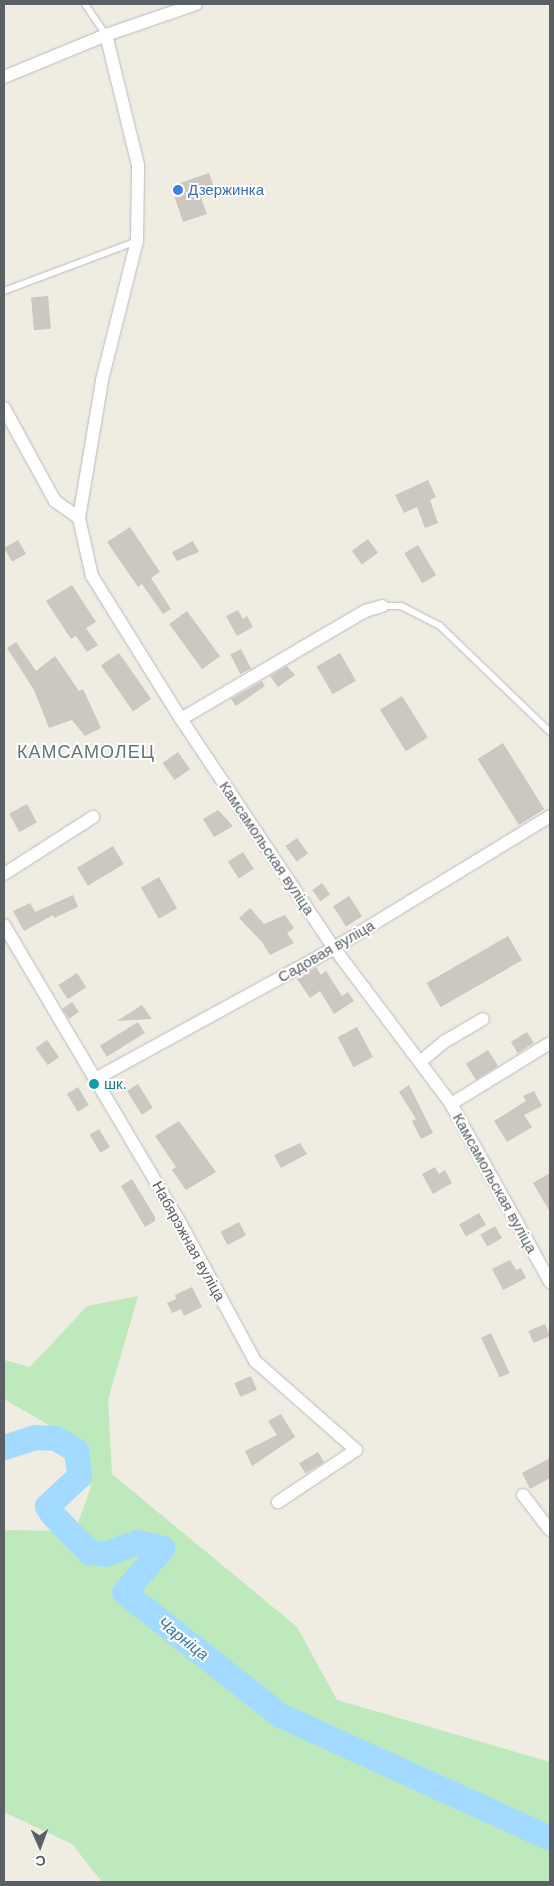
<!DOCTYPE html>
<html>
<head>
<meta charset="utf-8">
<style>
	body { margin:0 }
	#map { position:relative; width:554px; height:1886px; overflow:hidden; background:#efece2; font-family:Helvetica,sans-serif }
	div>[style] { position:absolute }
	.green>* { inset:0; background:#bee9bc }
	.river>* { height:25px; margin:-12.5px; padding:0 12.5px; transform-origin:12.5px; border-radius:12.5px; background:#a2dbff }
	.building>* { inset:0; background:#ccc8c1; transform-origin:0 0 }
	.roads { filter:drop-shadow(0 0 1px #b8bbc0) drop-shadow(0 0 1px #b8bbc0) }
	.service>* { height:6px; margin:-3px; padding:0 3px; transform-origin:3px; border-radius:3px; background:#fff }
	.minor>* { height:12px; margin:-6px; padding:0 6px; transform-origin:6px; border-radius:6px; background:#fff }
	.dots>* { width:14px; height:14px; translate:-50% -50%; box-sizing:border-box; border:2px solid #fff; border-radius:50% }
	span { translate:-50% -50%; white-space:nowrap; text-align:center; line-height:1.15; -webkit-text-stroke:4px #fff; paint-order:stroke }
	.shop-label { font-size:15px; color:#366cbe }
	.left { translate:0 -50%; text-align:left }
	.street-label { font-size:15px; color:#5b6065 }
	.culture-label { font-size:15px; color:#0d838f }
	.water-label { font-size:16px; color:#3476b2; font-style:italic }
	.quarter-label { font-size:18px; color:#6c7277; letter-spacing:1px }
	.frame { position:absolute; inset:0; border:5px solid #5b6065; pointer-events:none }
	.north { position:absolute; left:15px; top:1821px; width:50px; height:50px; -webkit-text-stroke:4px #fff; paint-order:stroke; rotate:178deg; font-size:14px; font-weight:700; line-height:20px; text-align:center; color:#5b6065 }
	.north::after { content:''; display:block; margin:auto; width:18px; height:22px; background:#5b6065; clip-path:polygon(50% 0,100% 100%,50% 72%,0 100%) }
</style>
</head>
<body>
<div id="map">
	<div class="green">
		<div style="clip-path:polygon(138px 1296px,108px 1400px,112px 1474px,297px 1627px,337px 1700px,550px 1762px,550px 1882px,102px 1882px,72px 1844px,4px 1812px,4px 1530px,75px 1531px,91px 1487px,78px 1442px,4px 1399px,4px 1360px,30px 1367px,87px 1306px)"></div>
	</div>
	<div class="river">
		<div style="left:4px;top:1447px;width:33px;rotate:-18deg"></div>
		<div style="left:35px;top:1437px;width:20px;rotate:3deg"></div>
		<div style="left:55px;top:1438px;width:24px;rotate:30deg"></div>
		<div style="left:76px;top:1450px;width:26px;rotate:83deg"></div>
		<div style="left:79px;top:1476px;width:44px;rotate:136.8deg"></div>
		<div style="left:47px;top:1506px;width:9px;rotate:58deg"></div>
		<div style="left:52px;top:1514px;width:53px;rotate:45.8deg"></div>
		<div style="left:89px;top:1552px;width:16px;rotate:7deg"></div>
		<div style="left:105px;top:1554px;width:34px;rotate:-21deg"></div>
		<div style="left:137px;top:1542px;width:26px;rotate:13deg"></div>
		<div style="left:162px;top:1548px;width:58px;rotate:130.8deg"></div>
		<div style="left:124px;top:1592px;width:199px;rotate:38.3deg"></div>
		<div style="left:280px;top:1715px;width:297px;rotate:24.5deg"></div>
	</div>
	<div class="building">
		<div style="clip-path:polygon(209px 173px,215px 190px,200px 195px,207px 214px,183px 222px,171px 186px)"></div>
		<div style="left:48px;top:296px;width:33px;height:17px;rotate:85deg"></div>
		<div style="clip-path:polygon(428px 480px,436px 497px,430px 500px,438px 523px,425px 528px,417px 507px,404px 513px,395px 495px)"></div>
		<div style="clip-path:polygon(130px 527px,160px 572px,151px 578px,171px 609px,163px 614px,142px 584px,138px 587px,107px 542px)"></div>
		<div style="left:368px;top:539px;width:17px;height:20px;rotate:54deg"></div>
		<div style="left:18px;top:540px;width:16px;height:16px;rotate:60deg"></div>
		<div style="clip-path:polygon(193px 541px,199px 552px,177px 561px,172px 552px)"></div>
		<div style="left:418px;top:545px;width:35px;height:16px;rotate:59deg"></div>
		<div style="clip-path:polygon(72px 585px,96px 622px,86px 628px,98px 645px,87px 652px,76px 636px,71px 639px,46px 601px)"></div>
		<div style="clip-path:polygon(238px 610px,243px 619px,247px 616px,253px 627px,237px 636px,226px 616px)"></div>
		<div style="left:187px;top:611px;width:56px;height:22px;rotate:54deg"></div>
		<div style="clip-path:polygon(16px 642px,36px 671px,55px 656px,79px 691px,83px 689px,101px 728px,85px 736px,72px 720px,49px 728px,34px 690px,7px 648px)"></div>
		<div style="left:241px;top:649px;width:22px;height:12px;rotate:63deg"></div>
		<div style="left:119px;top:653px;width:56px;height:22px;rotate:55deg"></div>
		<div style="left:340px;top:653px;width:32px;height:27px;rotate:60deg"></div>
		<div style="clip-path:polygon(287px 666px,295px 675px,278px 687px,270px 676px)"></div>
		<div style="clip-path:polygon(262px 681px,265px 686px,236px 706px,231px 699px)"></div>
		<div style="left:402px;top:696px;width:49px;height:26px;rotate:58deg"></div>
		<div style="left:503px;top:743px;width:78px;height:30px;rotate:58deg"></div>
		<div style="left:178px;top:752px;width:21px;height:19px;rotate:55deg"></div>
		<div style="left:27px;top:804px;width:21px;height:20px;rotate:62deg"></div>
		<div style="clip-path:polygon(218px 810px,233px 826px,214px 837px,203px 819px)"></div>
		<div style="left:297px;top:838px;width:19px;height:14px;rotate:55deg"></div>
		<div style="left:113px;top:846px;width:21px;height:42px;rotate:59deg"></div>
		<div style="left:243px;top:852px;width:20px;height:18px;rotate:57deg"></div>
		<div style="left:159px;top:877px;width:36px;height:21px;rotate:60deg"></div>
		<div style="left:322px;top:883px;width:14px;height:12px;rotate:54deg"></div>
		<div style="clip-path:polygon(73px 895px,78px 907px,54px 918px,53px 915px,24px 931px,13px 911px,30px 903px,35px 912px)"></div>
		<div style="left:349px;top:896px;width:24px;height:19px;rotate:57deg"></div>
		<div style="clip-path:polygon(250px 908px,264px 924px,285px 915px,294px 928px,287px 933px,294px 943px,270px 955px,262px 942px,239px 918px)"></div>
		<div style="left:508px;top:936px;width:28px;height:94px;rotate:60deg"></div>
		<div style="clip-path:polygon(316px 967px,321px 975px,326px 971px,342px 996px,348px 992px,354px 1001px,334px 1014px,320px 991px,310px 998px,297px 979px)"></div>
		<div style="left:77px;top:973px;width:17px;height:22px;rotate:57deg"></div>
		<div style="left:72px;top:1002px;width:12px;height:12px;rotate:55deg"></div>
		<div style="clip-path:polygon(142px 1005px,152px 1019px,117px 1021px)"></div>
		<div style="left:138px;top:1022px;width:13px;height:45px;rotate:58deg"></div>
		<div style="left:357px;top:1027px;width:34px;height:22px;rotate:62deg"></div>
		<div style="left:527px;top:1032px;width:13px;height:19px;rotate:58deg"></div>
		<div style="left:47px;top:1040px;width:21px;height:14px;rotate:55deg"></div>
		<div style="left:488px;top:1050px;width:19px;height:26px;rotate:58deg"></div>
		<div style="left:138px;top:1084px;width:28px;height:13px;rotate:58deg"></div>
		<div style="clip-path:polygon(409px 1085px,433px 1133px,421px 1139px,412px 1121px,416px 1119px,399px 1092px)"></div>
		<div style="left:78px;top:1087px;width:21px;height:13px;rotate:59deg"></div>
		<div style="clip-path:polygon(534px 1091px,542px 1106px,524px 1115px,532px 1127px,507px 1142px,494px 1121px,526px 1101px,523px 1096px)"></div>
		<div style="clip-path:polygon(179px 1121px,216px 1172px,186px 1190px,172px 1170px,176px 1167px,155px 1136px)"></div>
		<div style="left:99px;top:1129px;width:21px;height:11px;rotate:59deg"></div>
		<div style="clip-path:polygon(300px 1143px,307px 1154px,281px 1168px,274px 1155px)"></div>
		<div style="clip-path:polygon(435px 1167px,439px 1174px,445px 1170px,452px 1183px,433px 1194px,422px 1174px)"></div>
		<div style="clip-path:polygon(550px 1173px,550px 1212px,533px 1183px)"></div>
		<div style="clip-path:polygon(132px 1179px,155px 1217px,155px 1221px,145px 1227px,121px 1186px)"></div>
		<div style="left:479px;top:1213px;width:14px;height:23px;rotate:60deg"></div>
		<div style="left:239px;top:1222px;width:15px;height:21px;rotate:62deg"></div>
		<div style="left:495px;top:1226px;width:14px;height:17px;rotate:60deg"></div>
		<div style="clip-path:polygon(510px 1260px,516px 1270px,521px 1268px,526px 1278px,503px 1290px,492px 1269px)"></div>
		<div style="clip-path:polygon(192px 1287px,202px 1307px,184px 1316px,181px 1309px,172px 1313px,167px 1303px,176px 1299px,175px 1295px)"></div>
		<div style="left:545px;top:1324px;width:13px;height:18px;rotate:67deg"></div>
		<div style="left:491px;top:1333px;width:44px;height:11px;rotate:65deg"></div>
		<div style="left:251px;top:1376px;width:15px;height:18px;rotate:67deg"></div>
		<div style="clip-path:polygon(281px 1414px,295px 1437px,252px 1466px,245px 1451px,277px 1435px,268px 1421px)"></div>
		<div style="left:318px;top:1452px;width:12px;height:22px;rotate:59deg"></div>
		<div style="clip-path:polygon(550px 1458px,550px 1478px,530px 1489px,522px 1473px)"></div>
	</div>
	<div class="roads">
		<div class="service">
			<div style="left:85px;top:4px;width:37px;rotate:56deg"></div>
			<div style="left:4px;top:291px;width:142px;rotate:-20.6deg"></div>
			<div style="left:382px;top:606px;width:19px"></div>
			<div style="left:401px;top:606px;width:44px;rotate:27.1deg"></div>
			<div style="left:440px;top:626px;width:153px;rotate:43.9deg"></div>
		</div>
		<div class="minor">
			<div style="left:4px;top:77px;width:110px;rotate:-22.4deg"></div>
			<div style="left:106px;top:35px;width:95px;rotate:-19deg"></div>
			<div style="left:4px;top:408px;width:106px;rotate:61.3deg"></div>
			<div style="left:55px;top:501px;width:29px;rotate:35deg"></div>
			<div style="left:79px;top:518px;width:59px;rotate:77.4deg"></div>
			<div style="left:92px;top:576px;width:168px;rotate:58.1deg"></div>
			<div style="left:181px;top:719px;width:275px;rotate:56.3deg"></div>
			<div style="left:334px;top:948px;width:195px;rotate:53.1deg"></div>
			<div style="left:451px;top:1104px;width:204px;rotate:60.9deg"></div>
			<div style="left:79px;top:518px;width:140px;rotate:-80.5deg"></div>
			<div style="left:102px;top:380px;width:143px;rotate:-75.9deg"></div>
			<div style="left:137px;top:241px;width:76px;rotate:-89.2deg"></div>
			<div style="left:138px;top:165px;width:134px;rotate:-103.8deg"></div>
			<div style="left:181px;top:719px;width:213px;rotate:-30.4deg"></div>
			<div style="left:365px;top:611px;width:18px;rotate:-16deg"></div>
			<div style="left:4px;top:874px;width:106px;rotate:-32.6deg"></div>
			<div style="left:4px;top:925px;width:342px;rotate:59.4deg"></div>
			<div style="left:178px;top:1219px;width:162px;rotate:61.5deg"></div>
			<div style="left:255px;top:1361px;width:135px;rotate:41.4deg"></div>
			<div style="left:356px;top:1450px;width:94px;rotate:146.3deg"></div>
			<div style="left:420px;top:1062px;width:31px;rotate:-40deg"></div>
			<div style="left:444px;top:1042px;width:45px;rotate:-30.5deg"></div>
			<div style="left:97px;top:1078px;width:270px;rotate:-28.7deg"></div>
			<div style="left:334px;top:948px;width:253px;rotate:-31.4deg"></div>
			<div style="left:451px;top:1104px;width:116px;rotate:-31.6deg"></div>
			<div style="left:523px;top:1495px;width:44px;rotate:52.4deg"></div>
		</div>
	</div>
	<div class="dots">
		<div style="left:178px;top:190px;background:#3f7fe0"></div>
		<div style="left:94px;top:1084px;background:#0f9aa8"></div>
	</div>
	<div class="shop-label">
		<span class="left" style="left:188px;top:190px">Дзержинка</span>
	</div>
	<div class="street-label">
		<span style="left:267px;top:848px;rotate:56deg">Камсамольская вуліца</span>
		<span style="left:326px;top:951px;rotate:-30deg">Садовая вуліца</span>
		<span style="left:495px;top:1183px;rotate:61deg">Камсамольская вуліца</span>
		<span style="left:189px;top:1241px;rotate:61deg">Набярэжная вуліца</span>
	</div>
	<div class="culture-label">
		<span class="left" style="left:104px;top:1084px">шк.</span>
	</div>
	<div class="water-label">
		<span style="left:183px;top:1639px;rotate:38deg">Чарніца</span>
	</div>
	<div class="quarter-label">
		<span style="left:86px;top:752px">КАМСАМОЛЕЦ</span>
	</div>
	<div class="frame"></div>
	<div class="north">С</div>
</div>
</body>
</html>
